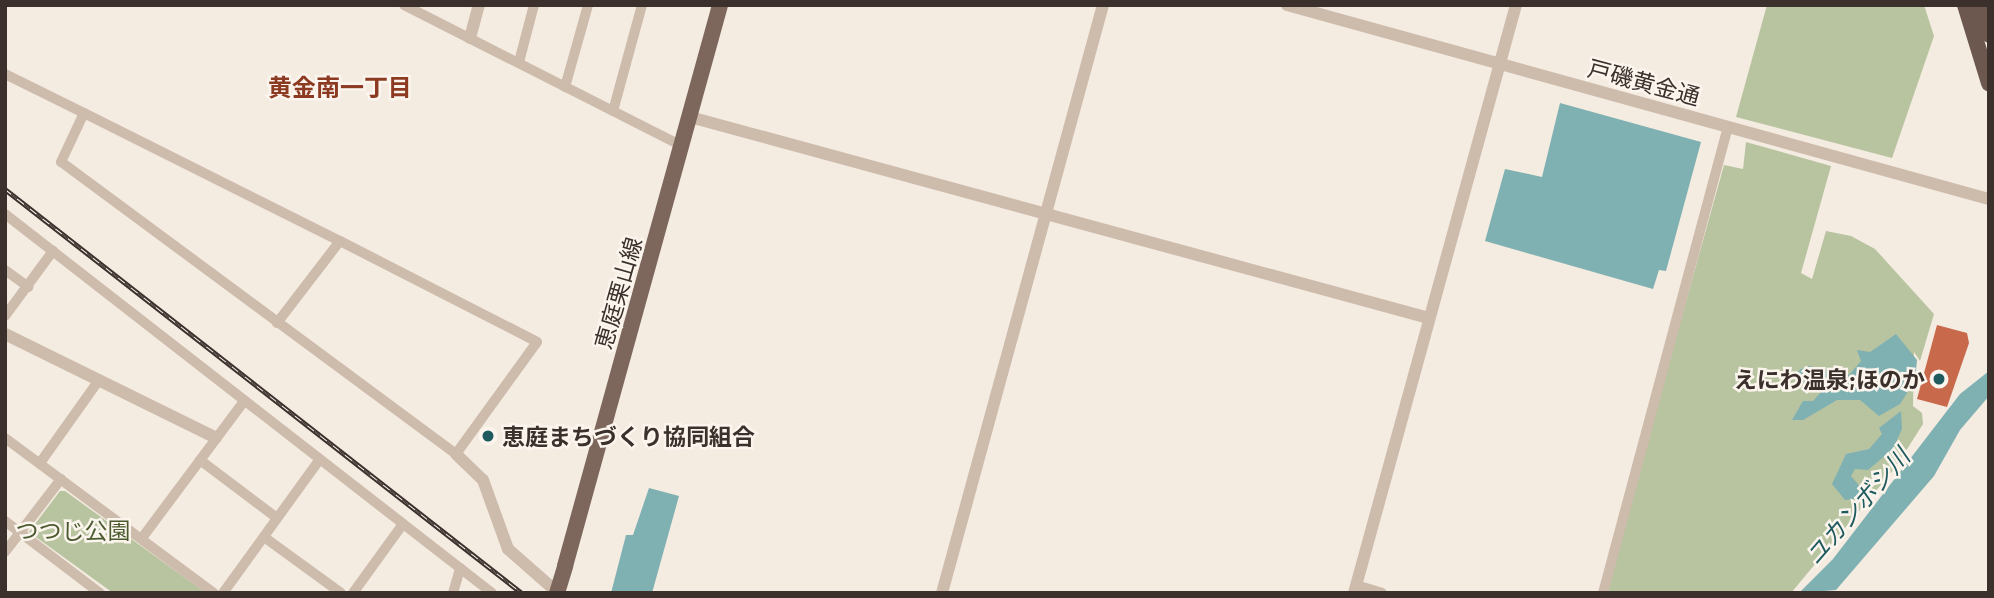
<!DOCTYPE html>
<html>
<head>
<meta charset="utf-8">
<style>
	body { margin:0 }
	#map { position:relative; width:1994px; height:598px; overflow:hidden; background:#f4ebe1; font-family:Barlow,"Noto Sans JP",sans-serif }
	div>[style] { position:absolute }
	.green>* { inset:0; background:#b8c4a0 }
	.water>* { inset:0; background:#7fb0b2 }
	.building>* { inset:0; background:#c8694b }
	.minor>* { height:10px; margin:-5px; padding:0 5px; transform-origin:5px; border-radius:5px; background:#cdbbac }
	.tertiary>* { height:12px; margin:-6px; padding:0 6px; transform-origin:6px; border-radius:6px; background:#cdbbac }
	.primary>* { height:16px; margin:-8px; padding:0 8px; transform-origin:8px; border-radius:8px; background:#7d675c }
	.trunk>* { height:16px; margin:-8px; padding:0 8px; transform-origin:8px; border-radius:8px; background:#6c584f }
	.rail>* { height:5px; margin-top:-2.5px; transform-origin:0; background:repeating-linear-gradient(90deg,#fbf5ee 0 8px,#3b302b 0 16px); box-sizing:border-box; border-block:2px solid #3b302b }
	.primary-bridge>* { height:16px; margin:-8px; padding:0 8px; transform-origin:8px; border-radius:8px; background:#7d675c }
	.dots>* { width:19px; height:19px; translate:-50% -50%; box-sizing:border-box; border:4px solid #fbf5ee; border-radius:50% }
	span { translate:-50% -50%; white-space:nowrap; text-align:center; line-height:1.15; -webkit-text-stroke:5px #fbf5ee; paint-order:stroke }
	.street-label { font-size:23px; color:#3b302b }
	.poi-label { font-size:23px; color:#3b302b; font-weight:700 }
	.right { translate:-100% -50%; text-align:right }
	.left { translate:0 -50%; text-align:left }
	.park-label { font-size:23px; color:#4a5a2e }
	.neighbourhood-label { font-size:24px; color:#8c3b22; font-weight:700 }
	.water-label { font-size:24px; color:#1f5a5e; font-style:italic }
	.frame { position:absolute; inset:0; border:7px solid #3b302b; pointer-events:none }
</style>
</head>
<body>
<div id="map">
	<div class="green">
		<div style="clip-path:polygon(1767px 5px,1924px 5px,1934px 36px,1892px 158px,1736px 117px)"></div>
		<div style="clip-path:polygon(1746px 142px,1831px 166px,1801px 273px,1812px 279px,1826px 231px,1851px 236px,1875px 249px,1934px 314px,1920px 361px,1914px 352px,1913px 406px,1922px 413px,1923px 424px,1895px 468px,1791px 593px,1605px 593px,1724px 165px,1743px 169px)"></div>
		<div style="clip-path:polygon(60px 491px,65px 491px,206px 593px,113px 593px,29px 532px)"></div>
	</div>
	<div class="water">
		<div style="clip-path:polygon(1560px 103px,1701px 142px,1666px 271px,1659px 270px,1653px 289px,1485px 241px,1505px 169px,1542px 177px)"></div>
		<div style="clip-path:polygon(1896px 334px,1917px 360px,1915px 381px,1900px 404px,1879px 416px,1860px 400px,1837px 400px,1803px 420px,1792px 420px,1803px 401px,1813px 401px,1821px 392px,1792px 377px,1801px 369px,1809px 366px,1849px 375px,1861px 361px,1857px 350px,1870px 352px)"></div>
		<div style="clip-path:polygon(1989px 371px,1989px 396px,1960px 430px,1934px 476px,1836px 590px,1799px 593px,1833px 559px,1960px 394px)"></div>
		<div style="clip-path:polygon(1901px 411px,1902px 429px,1893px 449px,1868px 470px,1855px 469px,1851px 476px,1862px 489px,1855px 499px,1845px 500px,1832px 484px,1846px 454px,1869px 449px,1882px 434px,1879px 428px)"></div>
		<div style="clip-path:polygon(649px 488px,679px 496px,652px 593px,611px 593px,626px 535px,633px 535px)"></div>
	</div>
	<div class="building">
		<div style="clip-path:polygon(1937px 325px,1967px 333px,1969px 343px,1947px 407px,1917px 399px)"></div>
	</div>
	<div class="minor">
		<div style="left:404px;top:5px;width:312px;rotate:26.9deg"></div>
		<div style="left:519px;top:62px;width:59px;rotate:-75.3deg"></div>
		<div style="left:5px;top:74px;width:88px;rotate:26.3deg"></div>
		<div style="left:84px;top:113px;width:286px;rotate:26.6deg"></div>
		<div style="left:340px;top:241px;width:221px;rotate:27.1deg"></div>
		<div style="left:537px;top:342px;width:138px;rotate:125.9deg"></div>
		<div style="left:456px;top:454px;width:491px;rotate:-143.5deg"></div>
		<div style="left:61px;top:162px;width:54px;rotate:-64.9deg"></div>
		<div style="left:565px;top:87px;width:85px;rotate:-74.3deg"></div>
		<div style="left:613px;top:111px;width:110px;rotate:-74.7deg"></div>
		<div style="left:5px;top:214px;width:617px;rotate:37.89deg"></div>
		<div style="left:5px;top:270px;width:29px;rotate:36deg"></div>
		<div style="left:5px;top:316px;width:81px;rotate:-53.6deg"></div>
		<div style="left:277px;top:323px;width:103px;rotate:-52.5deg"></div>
		<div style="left:5px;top:438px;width:260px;rotate:36.6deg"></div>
		<div style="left:200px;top:460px;width:96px;rotate:37deg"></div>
		<div style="left:40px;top:463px;width:102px;rotate:-54.6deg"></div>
		<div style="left:5px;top:521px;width:119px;rotate:37.2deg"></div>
		<div style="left:264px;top:537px;width:95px;rotate:36deg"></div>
		<div style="left:142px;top:538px;width:171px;rotate:-53.3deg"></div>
		<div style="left:5px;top:552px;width:92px;rotate:-52.5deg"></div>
		<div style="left:1356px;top:585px;width:27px;rotate:17deg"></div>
		<div style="left:223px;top:593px;width:165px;rotate:-54.1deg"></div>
		<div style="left:353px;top:593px;width:85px;rotate:-54.1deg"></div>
		<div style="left:453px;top:593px;width:26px;rotate:-74deg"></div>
		<div style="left:1603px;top:593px;width:482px;rotate:-75deg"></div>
	</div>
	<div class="tertiary">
		<div style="left:1287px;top:5px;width:728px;rotate:15.45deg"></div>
		<div style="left:470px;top:38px;width:34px;rotate:-75deg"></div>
		<div style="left:690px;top:117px;width:766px;rotate:15.22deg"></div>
		<div style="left:5px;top:334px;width:235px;rotate:26.2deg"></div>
		<div style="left:456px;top:454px;width:37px;rotate:44deg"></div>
		<div style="left:483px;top:480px;width:73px;rotate:70.1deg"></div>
		<div style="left:508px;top:549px;width:67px;rotate:41.3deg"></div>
		<div style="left:942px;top:593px;width:610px;rotate:-74.69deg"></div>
		<div style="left:1354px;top:593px;width:610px;rotate:-74.6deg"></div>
	</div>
	<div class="primary">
		<div style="left:565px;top:566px;width:582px;rotate:-74.55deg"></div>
	</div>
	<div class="trunk">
		<div style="left:1965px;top:5px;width:82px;rotate:72.9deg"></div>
		<div style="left:1980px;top:5px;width:31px;rotate:73deg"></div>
	</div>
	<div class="rail">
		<div style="left:5px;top:189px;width:656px;rotate:38.01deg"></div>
	</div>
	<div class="primary-bridge">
		<div style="left:557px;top:593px;width:28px;rotate:-73deg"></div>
	</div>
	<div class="dots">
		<div style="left:1939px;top:379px;background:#1f5a5e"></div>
		<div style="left:488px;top:436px;background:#1f5a5e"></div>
	</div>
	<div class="street-label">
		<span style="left:1644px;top:82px;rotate:15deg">戸磯黄金通</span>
		<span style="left:618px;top:293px;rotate:-74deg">恵庭栗山線</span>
	</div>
	<div class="poi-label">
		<span class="right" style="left:1925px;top:379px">えにわ温泉;ほのか</span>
		<span class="left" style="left:502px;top:436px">恵庭まちづくり協同組合</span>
	</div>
	<div class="park-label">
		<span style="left:73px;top:530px">つつじ公園</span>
	</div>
	<div class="neighbourhood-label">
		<span style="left:340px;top:87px">黄金南一丁目</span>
	</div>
	<div class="water-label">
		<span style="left:1857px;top:506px;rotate:-49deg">ユカンボシ川</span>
	</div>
	<div class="frame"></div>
</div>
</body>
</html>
